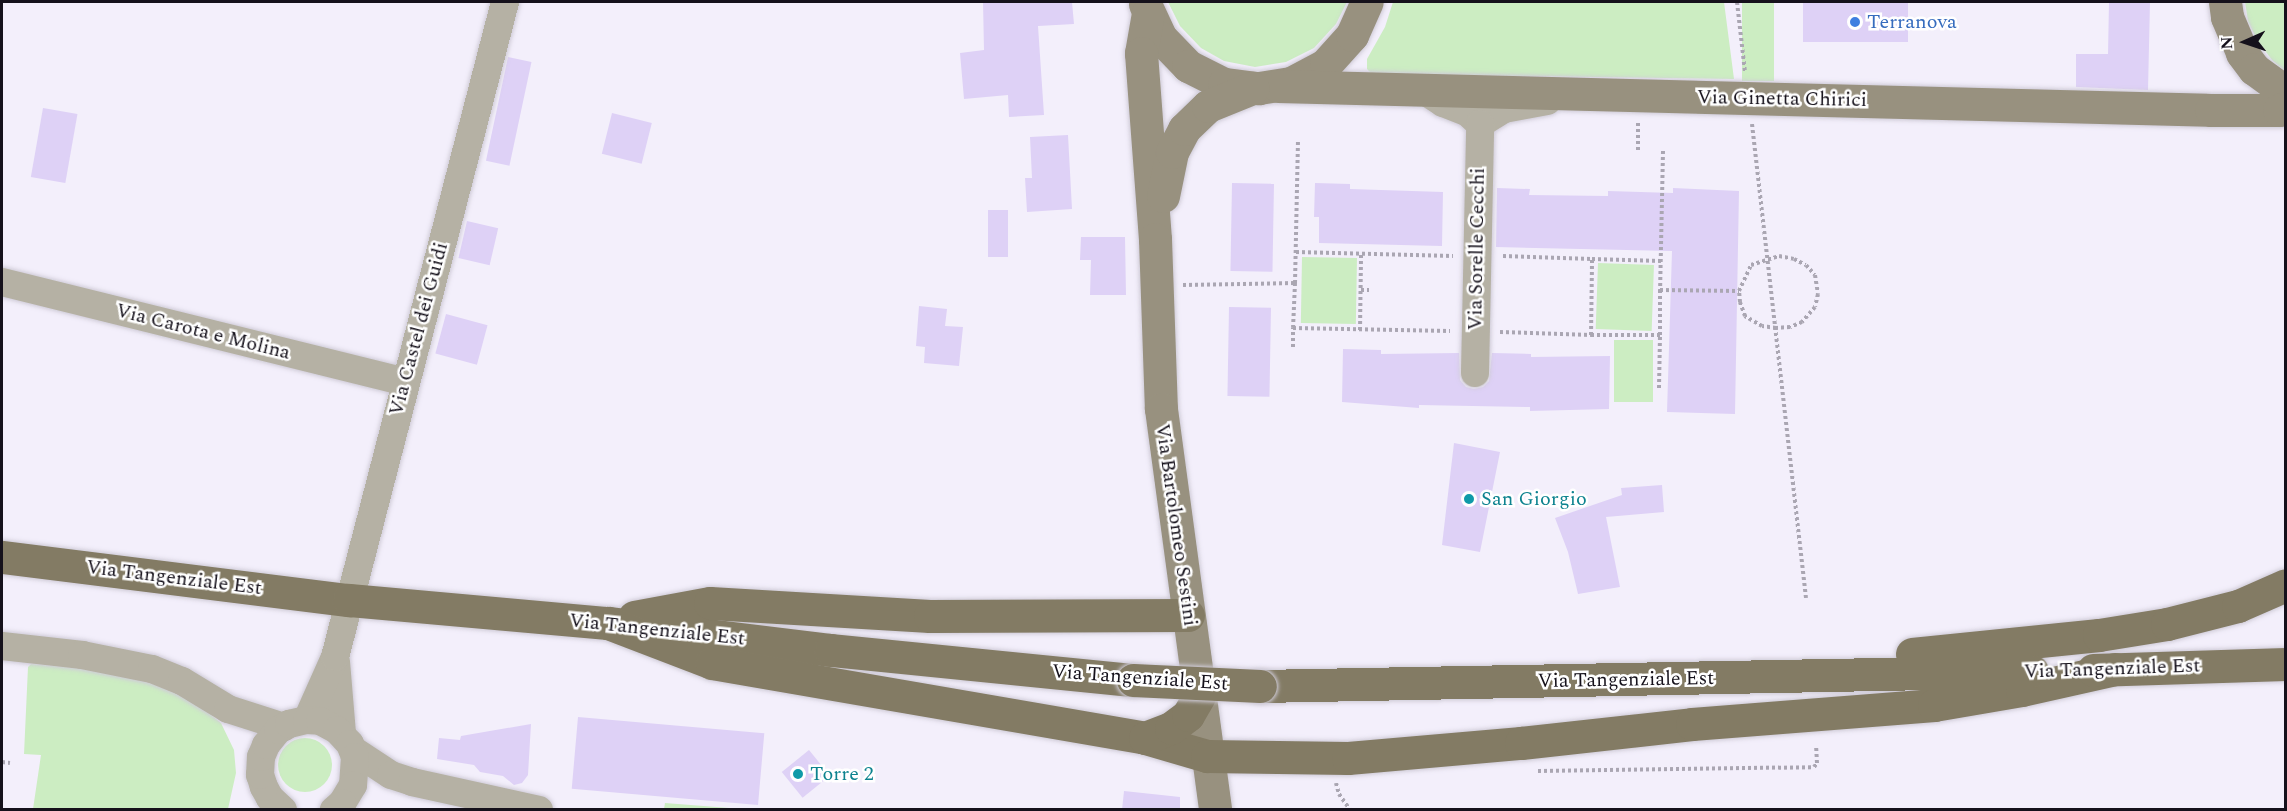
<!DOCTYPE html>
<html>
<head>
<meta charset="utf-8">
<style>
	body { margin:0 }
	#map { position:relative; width:2287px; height:811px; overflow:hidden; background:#f3effb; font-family:Spectral,serif }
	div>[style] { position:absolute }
	.green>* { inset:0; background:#ccedc2; transform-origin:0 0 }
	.round { border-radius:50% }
	.building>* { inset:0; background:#ded1f6; transform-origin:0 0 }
	.path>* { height:4px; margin-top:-2px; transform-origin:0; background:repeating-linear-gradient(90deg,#aaa6b2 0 3px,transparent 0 6px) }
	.roads { filter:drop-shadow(0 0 2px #cfcbd7) drop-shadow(0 0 2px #cfcbd7) }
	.minor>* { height:28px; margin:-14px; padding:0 14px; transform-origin:14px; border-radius:14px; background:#b5b1a4 }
	.secondary>* { height:33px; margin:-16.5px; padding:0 16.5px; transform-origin:16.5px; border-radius:16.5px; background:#98917f }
	.primary>* { height:33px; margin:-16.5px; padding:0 16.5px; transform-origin:16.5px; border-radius:16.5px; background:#837b64 }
	.bridges { filter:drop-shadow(0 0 2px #cfcbd7) drop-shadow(0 0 2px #cfcbd7) }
	.primary-bridge>* { height:33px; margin:-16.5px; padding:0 16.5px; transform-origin:16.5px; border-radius:16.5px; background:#837b64 }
	.dots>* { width:16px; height:16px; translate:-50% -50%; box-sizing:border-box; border:3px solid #fff; border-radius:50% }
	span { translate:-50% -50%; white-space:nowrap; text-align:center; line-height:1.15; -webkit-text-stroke:5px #fff; paint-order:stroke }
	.shop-label { font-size:20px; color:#366cbe }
	.left { translate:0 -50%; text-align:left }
	.street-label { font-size:20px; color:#15111b }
	.culture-label { font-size:20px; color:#0d838f }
	.frame { position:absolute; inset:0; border:3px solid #15111b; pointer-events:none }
	.north { position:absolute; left:2215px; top:12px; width:60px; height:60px; -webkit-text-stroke:4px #fff; paint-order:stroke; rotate:267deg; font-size:16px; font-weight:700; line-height:24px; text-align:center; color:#15111b }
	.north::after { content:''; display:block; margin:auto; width:21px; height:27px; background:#15111b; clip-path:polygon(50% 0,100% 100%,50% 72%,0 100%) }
</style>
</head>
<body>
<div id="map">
	<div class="green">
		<div style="clip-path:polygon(1168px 2px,1347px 2px,1336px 24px,1314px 48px,1286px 62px,1255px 67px,1224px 61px,1201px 48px,1180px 26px)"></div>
		<div style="clip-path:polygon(1393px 2px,1724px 2px,1734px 79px,1372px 74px,1367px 69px,1367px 59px,1385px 27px)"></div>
		<div style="left:1742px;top:2px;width:32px;height:79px"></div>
		<div style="clip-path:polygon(2245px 2px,2285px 2px,2285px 71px,2272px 60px,2257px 40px,2248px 21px)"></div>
		<div style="left:1302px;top:257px;width:55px;height:66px;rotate:1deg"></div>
		<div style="left:1598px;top:263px;width:56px;height:66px;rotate:2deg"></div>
		<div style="left:1614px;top:340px;width:39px;height:62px"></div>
		<div style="clip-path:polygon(31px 664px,89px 669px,150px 683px,192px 700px,221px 723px,234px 750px,236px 773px,228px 809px,33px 809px,41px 755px,24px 754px,28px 667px)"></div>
		<div class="round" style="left:278px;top:738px;width:54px;height:54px"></div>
		<div style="clip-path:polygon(665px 803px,742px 809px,664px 809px)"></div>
	</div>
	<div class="building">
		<div style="clip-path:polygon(983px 2px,1072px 2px,1074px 24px,1038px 26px,1044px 115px,1009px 117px,1008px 95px,964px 99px,960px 53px,984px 50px)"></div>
		<div style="left:1803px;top:2px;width:105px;height:40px"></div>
		<div style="clip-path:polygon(2109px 2px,2150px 2px,2148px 90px,2076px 87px,2076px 54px,2108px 54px)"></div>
		<div style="left:508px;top:57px;width:24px;height:106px;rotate:12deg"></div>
		<div style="left:43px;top:108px;width:35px;height:70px;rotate:10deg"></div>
		<div style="left:612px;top:113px;width:41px;height:42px;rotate:14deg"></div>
		<div style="clip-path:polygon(1068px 135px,1072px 209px,1027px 212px,1025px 178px,1032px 178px,1030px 137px)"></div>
		<div style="left:1232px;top:183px;width:42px;height:88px;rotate:1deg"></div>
		<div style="clip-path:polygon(1315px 183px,1350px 184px,1350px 189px,1443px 192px,1442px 246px,1319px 243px,1319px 217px,1314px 217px)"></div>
		<div style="clip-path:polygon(1497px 188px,1530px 189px,1529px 195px,1608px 196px,1608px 191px,1673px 193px,1673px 188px,1739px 191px,1735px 414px,1667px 412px,1672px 251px,1496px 247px)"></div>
		<div style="left:988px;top:210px;width:20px;height:47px"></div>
		<div style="left:467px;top:221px;width:32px;height:38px;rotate:13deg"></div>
		<div style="clip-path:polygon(1081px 237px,1125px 237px,1126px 295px,1090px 295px,1091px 260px,1080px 260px)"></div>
		<div style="clip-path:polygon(919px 306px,947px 309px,945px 326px,963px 327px,959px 366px,924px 363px,925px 347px,916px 346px)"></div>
		<div style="left:1229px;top:307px;width:42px;height:89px;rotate:1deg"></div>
		<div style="left:446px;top:314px;width:43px;height:41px;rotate:15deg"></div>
		<div style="clip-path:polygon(1343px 349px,1381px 350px,1381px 354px,1459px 353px,1460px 380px,1466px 387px,1474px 389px,1483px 387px,1489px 381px,1492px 353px,1531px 354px,1531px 357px,1610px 356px,1609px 409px,1530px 411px,1530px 407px,1419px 405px,1419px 408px,1342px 402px)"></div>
		<div style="clip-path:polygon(1454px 443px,1500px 452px,1480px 552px,1442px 545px)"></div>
		<div style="clip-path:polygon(1662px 485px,1664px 512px,1606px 517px,1620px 587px,1578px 594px,1568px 552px,1555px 518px,1622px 495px,1621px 488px)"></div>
		<div style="left:578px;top:717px;width:187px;height:72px;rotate:5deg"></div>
		<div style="clip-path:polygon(531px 724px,528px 775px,522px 783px,514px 785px,503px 776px,480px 772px,474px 765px,437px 759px,439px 738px,460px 740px,461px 736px)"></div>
		<div style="left:809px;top:750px;width:33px;height:35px;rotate:51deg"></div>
		<div style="clip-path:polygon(1124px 791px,1180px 797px,1180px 810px,1122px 810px)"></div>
	</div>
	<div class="path">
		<div style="left:1737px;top:2px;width:70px;rotate:83.5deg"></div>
		<div style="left:1752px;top:124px;width:477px;rotate:83.5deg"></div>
		<div style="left:1638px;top:150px;width:29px;rotate:-90deg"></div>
		<div style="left:1663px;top:151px;width:139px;rotate:91.2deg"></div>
		<div style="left:1660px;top:290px;width:79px;rotate:0.7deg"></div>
		<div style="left:1296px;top:252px;width:157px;rotate:1.5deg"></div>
		<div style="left:1503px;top:256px;width:89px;rotate:1.9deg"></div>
		<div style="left:1779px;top:256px;width:15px;rotate:11deg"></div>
		<div style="left:1794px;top:259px;width:13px;rotate:27deg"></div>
		<div style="left:1806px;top:265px;width:13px;rotate:48deg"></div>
		<div style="left:1815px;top:275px;width:19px;rotate:81deg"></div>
		<div style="left:1818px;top:294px;width:13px;rotate:103deg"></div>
		<div style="left:1815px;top:307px;width:20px;rotate:131deg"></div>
		<div style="left:1802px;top:322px;width:13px;rotate:157deg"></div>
		<div style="left:1790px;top:327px;width:14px;rotate:176deg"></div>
		<div style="left:1776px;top:328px;width:14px;rotate:-172deg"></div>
		<div style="left:1762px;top:326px;width:20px;rotate:-150deg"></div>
		<div style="left:1745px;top:316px;width:15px;rotate:-110deg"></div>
		<div style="left:1740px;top:302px;width:11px;rotate:-95deg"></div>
		<div style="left:1739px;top:291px;width:29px;rotate:-65deg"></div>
		<div style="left:1751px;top:265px;width:29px;rotate:-18deg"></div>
		<div style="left:1295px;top:283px;width:142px;rotate:-88.8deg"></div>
		<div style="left:1183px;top:285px;width:112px;rotate:-1deg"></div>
		<div style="left:1295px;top:283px;width:45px;rotate:92.5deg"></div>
		<div style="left:1293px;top:328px;width:157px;rotate:1.1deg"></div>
		<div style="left:1361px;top:290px;width:8px"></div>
		<div style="left:1360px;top:330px;width:76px;rotate:-89.2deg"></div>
		<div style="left:1500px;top:332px;width:91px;rotate:1.9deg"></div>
		<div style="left:1591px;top:335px;width:76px;rotate:-89.2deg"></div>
		<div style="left:1592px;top:259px;width:69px;rotate:1.7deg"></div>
		<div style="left:1591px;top:335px;width:69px"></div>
		<div style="left:1660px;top:335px;width:45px;rotate:-90deg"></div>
		<div style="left:1293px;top:347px;width:19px;rotate:-90deg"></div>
		<div style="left:1659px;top:388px;width:53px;rotate:-88.9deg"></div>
		<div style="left:2px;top:762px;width:8px;rotate:7deg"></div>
		<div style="left:1538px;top:771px;width:276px;rotate:-0.8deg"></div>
		<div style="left:1814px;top:767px;width:5px;rotate:-53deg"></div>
		<div style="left:1817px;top:763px;width:18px;rotate:-93deg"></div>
		<div style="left:1336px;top:783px;width:11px;rotate:75deg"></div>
		<div style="left:1339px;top:794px;width:19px;rotate:55deg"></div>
	</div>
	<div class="roads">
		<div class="minor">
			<div style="left:1423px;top:90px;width:24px;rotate:33deg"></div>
			<div style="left:1443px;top:103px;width:26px;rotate:21deg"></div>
			<div style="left:1467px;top:112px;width:18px;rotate:43deg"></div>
			<div style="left:1480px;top:124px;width:28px;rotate:-32deg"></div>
			<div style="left:1504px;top:109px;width:44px;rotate:-10.5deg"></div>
			<div style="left:2px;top:282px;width:415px;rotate:13.9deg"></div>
			<div style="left:1475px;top:373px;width:249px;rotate:-88.8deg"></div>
			<div style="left:2px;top:646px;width:81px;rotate:6.4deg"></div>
			<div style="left:82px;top:655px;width:71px;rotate:11.3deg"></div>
			<div style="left:152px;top:669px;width:32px;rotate:22deg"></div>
			<div style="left:182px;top:681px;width:54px;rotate:31.3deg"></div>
			<div style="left:228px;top:709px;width:59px;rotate:17.8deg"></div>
			<div style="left:336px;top:662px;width:72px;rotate:85.2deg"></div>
			<div style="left:307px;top:720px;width:69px;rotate:-66deg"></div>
			<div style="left:335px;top:657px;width:677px;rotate:-75.45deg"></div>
			<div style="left:353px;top:750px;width:45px;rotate:33.3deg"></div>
			<div style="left:391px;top:775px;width:22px;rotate:18deg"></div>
			<div style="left:412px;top:782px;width:130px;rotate:12.4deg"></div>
			<div style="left:283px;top:810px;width:18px;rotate:-137deg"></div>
			<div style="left:270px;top:798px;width:13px;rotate:-119deg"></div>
			<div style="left:264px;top:787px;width:13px;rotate:-108deg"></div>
			<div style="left:260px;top:775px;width:18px;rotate:-87deg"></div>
			<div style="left:261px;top:757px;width:13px;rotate:-67deg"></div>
			<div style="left:266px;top:745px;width:19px;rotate:-51deg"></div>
			<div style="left:278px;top:730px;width:13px;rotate:-29deg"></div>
			<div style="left:289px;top:724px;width:18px;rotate:-13deg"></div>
			<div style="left:307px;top:720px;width:13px;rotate:4deg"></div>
			<div style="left:320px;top:721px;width:19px;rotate:28deg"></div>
			<div style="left:337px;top:730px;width:19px;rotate:47deg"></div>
			<div style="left:350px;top:744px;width:14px;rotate:69deg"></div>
			<div style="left:355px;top:757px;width:28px;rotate:94deg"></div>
			<div style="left:353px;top:785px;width:21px;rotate:121deg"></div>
			<div style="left:342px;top:803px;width:11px;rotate:139deg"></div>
		</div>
		<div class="secondary">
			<div style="left:2225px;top:2px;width:15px;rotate:82deg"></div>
			<div style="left:2227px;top:17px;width:39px;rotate:67deg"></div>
			<div style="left:2242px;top:53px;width:20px;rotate:53deg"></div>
			<div style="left:2254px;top:69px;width:39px;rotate:36deg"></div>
			<div style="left:1145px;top:4px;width:38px;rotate:65deg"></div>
			<div style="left:1161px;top:38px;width:39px;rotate:46deg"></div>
			<div style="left:1188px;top:66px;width:40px;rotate:26.6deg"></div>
			<div style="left:1224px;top:84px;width:35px;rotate:7deg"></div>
			<div style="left:1259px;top:88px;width:32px;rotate:-9deg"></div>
			<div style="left:1291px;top:83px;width:40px;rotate:-28deg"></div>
			<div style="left:1326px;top:64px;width:39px;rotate:-48deg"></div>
			<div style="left:1352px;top:35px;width:36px;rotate:-66deg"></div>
			<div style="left:1148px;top:13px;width:41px;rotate:99.9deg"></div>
			<div style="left:1141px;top:53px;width:187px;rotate:85.7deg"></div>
			<div style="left:1155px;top:239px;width:170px;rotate:88deg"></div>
			<div style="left:1161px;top:409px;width:405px;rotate:82.3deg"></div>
			<div style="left:1278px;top:86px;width:933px;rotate:1.47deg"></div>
			<div style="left:2211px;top:110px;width:68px"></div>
			<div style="left:2279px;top:110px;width:7px;rotate:-16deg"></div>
			<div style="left:1163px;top:196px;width:45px;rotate:-78.4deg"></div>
			<div style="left:1172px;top:152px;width:26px;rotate:-62deg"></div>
			<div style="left:1184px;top:129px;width:33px;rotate:-44deg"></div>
			<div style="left:1208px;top:106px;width:48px;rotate:-22.2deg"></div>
		</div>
		<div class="primary">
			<div style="left:2px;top:557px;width:350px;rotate:7.1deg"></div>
			<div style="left:349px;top:600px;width:260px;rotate:5.1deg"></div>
			<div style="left:608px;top:623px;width:225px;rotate:6.9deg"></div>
			<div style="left:831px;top:650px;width:303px;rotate:5.7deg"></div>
			<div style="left:634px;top:617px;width:77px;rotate:-10.4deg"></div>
			<div style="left:710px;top:603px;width:220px;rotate:3.4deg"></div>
			<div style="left:930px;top:616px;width:258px;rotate:-0.2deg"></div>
			<div style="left:608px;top:623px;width:111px;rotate:21deg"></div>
			<div style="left:712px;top:663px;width:439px;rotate:9.8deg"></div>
			<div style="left:1145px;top:738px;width:65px;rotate:16.2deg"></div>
			<div style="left:1207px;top:756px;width:141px;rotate:0.8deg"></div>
			<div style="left:1348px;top:758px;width:174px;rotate:-5deg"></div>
			<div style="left:1521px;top:743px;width:172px;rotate:-6.3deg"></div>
			<div style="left:1692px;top:724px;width:243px;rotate:-4.5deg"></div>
			<div style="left:1934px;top:705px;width:89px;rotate:-9.7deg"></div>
			<div style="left:2022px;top:690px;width:95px;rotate:-12.7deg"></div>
			<div style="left:1912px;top:654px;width:188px;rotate:-5.8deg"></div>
			<div style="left:2099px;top:635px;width:69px;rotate:-9.2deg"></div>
			<div style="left:2167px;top:624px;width:73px;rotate:-14.2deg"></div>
			<div style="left:2238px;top:606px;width:52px;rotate:-23.6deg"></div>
			<div style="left:2093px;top:670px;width:193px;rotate:-1.8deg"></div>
			<div style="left:1260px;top:686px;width:772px;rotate:-1.11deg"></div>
			<div style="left:1145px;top:738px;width:28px;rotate:-21deg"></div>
			<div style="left:1171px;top:728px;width:21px;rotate:-37deg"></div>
			<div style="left:1188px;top:715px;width:22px;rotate:-60deg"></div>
		</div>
	</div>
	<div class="bridges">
		<div class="primary-bridge">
			<div style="left:1133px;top:680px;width:127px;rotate:2.7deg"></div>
		</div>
	</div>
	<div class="dots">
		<div style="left:1855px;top:22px;background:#3f7fe0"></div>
		<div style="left:1469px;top:499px;background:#0f9aa8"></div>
		<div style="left:798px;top:774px;background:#0f9aa8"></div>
	</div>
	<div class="shop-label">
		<span class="left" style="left:1867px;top:22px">Terranova</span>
	</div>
	<div class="street-label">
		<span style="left:1782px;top:99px;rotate:1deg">Via Ginetta Chirici</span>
		<span style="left:1477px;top:249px;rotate:-89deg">Via Sorelle Cecchi</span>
		<span style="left:419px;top:329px;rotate:-75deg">Via Castel dei Guidi</span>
		<span style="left:203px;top:332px;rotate:14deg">Via Carota e Molina</span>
		<span style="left:1176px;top:525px;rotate:82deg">Via Bartolomeo Sestini</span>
		<span style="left:174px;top:578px;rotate:7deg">Via Tangenziale Est</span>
		<span style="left:657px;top:630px;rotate:6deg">Via Tangenziale Est</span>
		<span style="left:2112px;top:669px;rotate:-2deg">Via Tangenziale Est</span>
		<span style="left:1140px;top:678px;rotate:4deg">Via Tangenziale Est</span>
		<span style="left:1626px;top:680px;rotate:-1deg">Via Tangenziale Est</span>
	</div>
	<div class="culture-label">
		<span class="left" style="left:1481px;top:499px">San Giorgio</span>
		<span class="left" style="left:810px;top:774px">Torre 2</span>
	</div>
	<div class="frame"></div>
	<div class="north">N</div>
</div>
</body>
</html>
